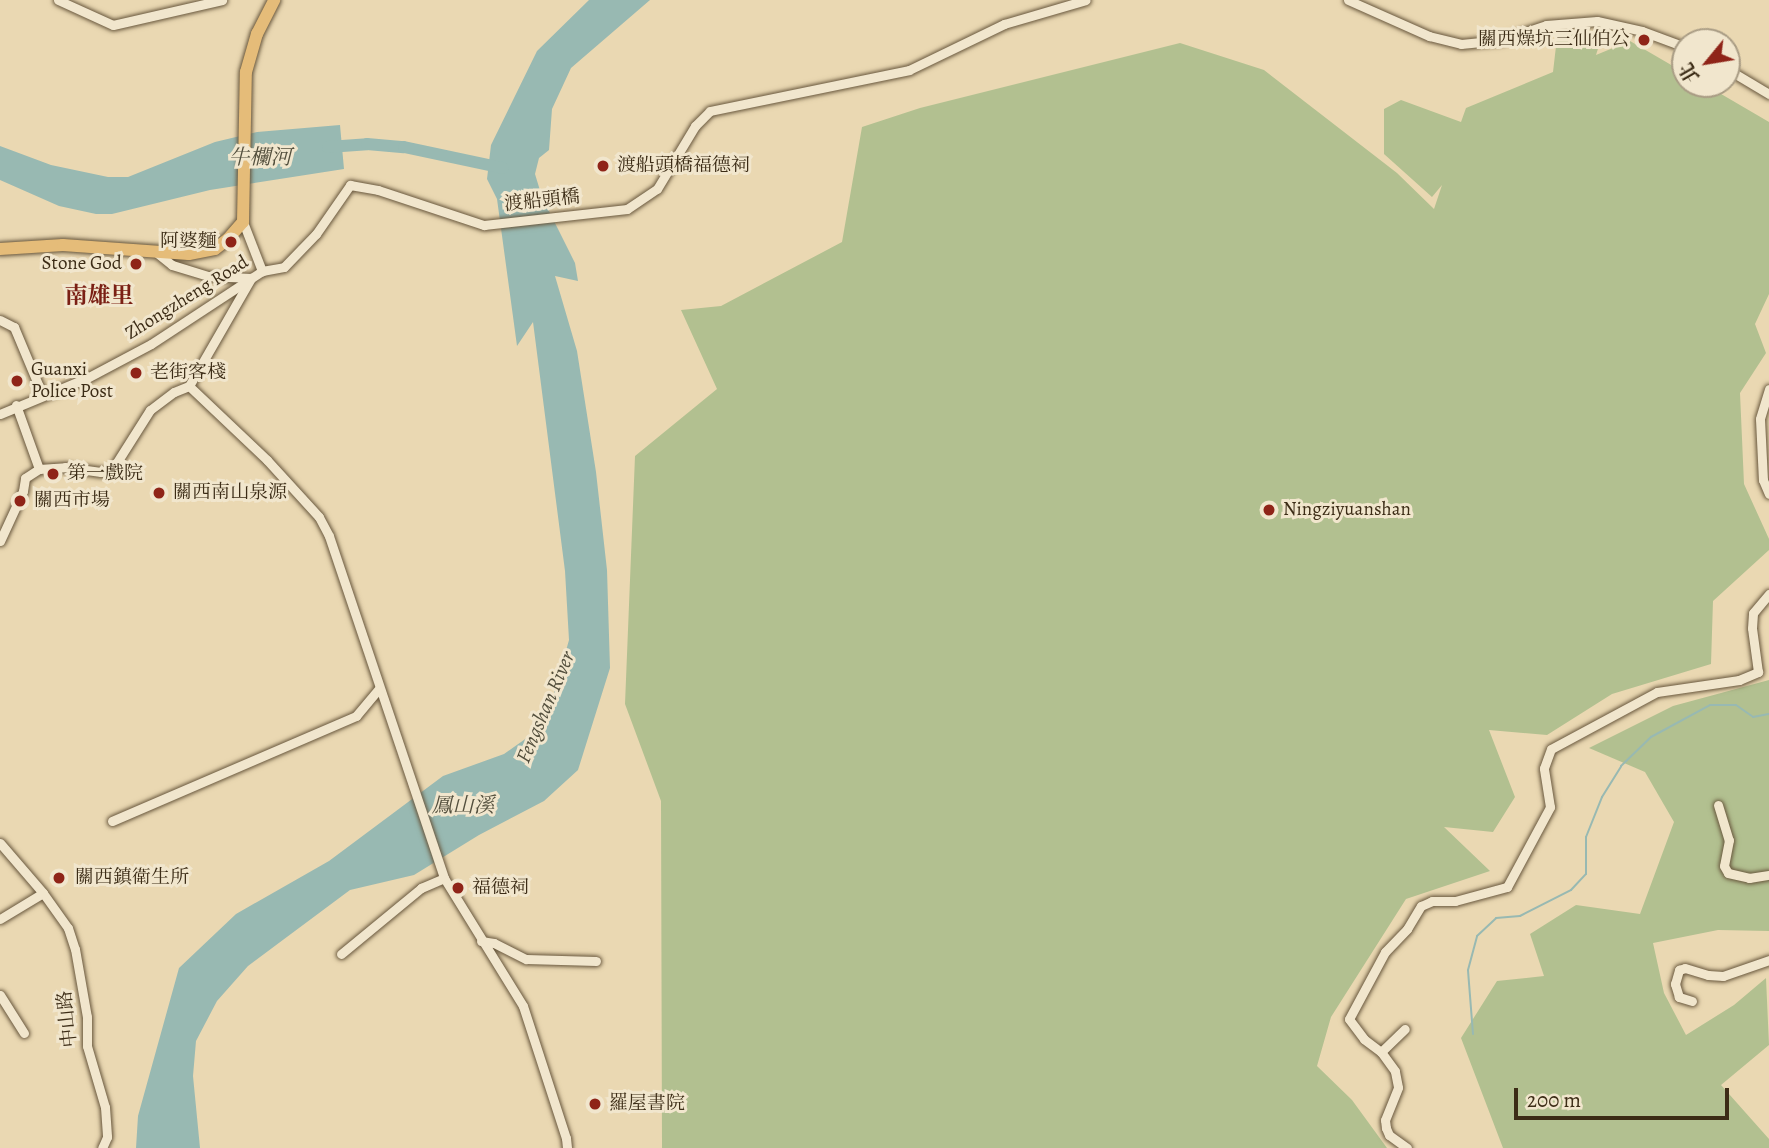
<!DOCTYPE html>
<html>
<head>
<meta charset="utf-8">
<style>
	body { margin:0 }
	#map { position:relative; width:1769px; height:1148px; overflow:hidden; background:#ead8b2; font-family:Alegreya,"Noto Serif TC",serif }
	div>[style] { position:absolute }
	.green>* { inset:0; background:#b2c090 }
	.water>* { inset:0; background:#98b9b2 }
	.stream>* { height:2px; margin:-1px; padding:0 1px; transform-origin:1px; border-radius:1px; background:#98b9b2 }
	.river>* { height:12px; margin:-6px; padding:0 6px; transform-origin:6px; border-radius:6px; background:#98b9b2 }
	.roads { filter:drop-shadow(0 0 2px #68573d) drop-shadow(0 0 2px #68573d) }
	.minor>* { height:9px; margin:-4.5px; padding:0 4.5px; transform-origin:4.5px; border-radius:4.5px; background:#f1e6cd }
	.major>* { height:12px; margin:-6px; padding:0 6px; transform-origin:6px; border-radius:6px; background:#e5bc79 }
	.dots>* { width:19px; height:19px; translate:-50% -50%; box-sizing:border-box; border:4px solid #f1e6cd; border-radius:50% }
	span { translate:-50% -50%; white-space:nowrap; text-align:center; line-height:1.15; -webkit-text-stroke:6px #f1e6cd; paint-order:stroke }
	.poi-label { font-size:19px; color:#3c2c16 }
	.right { translate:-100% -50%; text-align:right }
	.left { translate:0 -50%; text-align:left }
	.street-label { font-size:19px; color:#3c2c16 }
	.water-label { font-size:21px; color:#534f3d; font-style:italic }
	.quarter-label { font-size:23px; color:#7a1f14; font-weight:700 }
	.north { position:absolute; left:1671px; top:28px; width:70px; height:70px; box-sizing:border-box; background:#f1e6cd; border:2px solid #a99c84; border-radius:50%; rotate:240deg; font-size:19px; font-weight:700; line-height:28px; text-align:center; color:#3c2c16 }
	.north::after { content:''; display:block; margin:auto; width:24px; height:32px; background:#8f2418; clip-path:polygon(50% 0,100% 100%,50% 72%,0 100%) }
	.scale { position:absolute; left:1514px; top:1088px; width:215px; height:32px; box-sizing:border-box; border:4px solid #3c2c16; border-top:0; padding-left:9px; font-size:21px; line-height:24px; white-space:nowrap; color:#3c2c16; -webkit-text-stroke:5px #f1e6cd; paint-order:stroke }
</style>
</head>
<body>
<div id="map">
	<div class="green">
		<div style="clip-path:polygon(1558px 29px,1603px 33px,1596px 55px,1630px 41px,1685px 73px,1685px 84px,1704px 84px,1769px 122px,1769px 294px,1755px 324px,1766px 353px,1740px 393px,1744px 484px,1769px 539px,1769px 550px,1713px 601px,1711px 664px,1612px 694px,1547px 735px,1489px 730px,1515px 797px,1493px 832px,1444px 827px,1490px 871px,1406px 899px,1331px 1017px,1317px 1066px,1352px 1100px,1387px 1148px,662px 1148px,661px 801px,625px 704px,635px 456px,717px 389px,681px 310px,721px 306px,842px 242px,862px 127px,920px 108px,1180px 43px,1264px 70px,1397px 173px,1434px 209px,1442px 185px,1432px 197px,1384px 154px,1384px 109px,1401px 100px,1461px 122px,1466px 108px,1553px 72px)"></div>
		<div style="clip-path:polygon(1769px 680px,1769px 931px,1718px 930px,1653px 943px,1664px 993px,1686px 1035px,1734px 1005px,1766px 978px,1769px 1045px,1721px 1085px,1769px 1139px,1769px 1148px,1503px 1148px,1461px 1038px,1497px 981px,1544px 976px,1530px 934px,1576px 905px,1640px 914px,1674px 822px,1645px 772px,1589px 748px,1673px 706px)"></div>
	</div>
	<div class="water">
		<div style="clip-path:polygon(589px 0,650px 0,571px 68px,552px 109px,549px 150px,539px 158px,535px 174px,542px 197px,575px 263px,578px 281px,555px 276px,577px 351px,596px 472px,607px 570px,610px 668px,578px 770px,544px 801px,479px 835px,414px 875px,350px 890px,248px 966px,217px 1001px,196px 1041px,193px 1076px,200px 1148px,136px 1148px,138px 1116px,179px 968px,236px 914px,329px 861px,443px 776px,504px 754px,545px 725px,569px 640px,565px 571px,533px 322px,517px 346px,497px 199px,487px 179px,491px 145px,537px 51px)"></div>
		<div style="clip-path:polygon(340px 125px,344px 169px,210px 190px,112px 214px,96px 214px,59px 206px,0 180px,0 146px,51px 165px,108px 177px,128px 177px,215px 142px,257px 132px)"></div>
	</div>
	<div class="stream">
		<div style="left:1473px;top:1034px;width:64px;rotate:-94.5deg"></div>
		<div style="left:1468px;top:970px;width:35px;rotate:-75deg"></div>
		<div style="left:1477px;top:936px;width:26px;rotate:-43deg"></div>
		<div style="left:1496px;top:918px;width:24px;rotate:-5deg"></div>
		<div style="left:1520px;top:916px;width:57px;rotate:-27deg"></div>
		<div style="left:1571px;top:890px;width:22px;rotate:-47deg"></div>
		<div style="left:1586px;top:874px;width:37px;rotate:-90deg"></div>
		<div style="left:1586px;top:837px;width:43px;rotate:-68.2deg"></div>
		<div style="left:1602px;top:797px;width:36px;rotate:-58deg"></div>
		<div style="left:1621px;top:766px;width:42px;rotate:-44deg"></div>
		<div style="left:1651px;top:737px;width:67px;rotate:-28.5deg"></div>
		<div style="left:1710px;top:705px;width:26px"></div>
		<div style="left:1736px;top:705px;width:21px;rotate:35deg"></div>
		<div style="left:1753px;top:717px;width:16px;rotate:-11deg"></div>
	</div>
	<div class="river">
		<div style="left:328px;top:147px;width:39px;rotate:-4deg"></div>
		<div style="left:367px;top:144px;width:37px;rotate:5deg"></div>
		<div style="left:404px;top:147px;width:101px;rotate:12deg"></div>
	</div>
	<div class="roads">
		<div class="minor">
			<div style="left:58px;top:0;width:60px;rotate:24.4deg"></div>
			<div style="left:113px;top:25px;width:112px;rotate:-12.9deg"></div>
			<div style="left:1348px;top:0;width:89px;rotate:24deg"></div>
			<div style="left:1429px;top:36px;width:33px;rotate:14deg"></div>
			<div style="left:1461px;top:44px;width:40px;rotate:-5.7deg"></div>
			<div style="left:1501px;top:40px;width:47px;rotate:-18.4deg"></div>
			<div style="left:1546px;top:25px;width:51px;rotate:-4.5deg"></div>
			<div style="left:1597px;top:21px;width:46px;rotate:12.5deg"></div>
			<div style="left:1642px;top:31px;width:46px;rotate:20.4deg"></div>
			<div style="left:1727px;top:69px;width:49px;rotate:30.8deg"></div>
			<div style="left:243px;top:222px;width:53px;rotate:68.8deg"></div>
			<div style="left:0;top:320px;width:16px;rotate:27deg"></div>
			<div style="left:14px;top:327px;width:73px;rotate:67.3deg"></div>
			<div style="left:189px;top:386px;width:108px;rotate:43.5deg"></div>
			<div style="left:267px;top:460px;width:77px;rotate:47.6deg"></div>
			<div style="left:319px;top:517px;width:21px;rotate:62deg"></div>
			<div style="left:329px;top:536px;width:361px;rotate:71.4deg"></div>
			<div style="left:444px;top:878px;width:150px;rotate:58.3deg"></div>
			<div style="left:523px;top:1006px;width:139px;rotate:72deg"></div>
			<div style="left:566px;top:1138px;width:10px;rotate:84deg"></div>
			<div style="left:1769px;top:389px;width:31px;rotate:107deg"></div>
			<div style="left:1760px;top:419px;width:61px;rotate:87.2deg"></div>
			<div style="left:1763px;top:480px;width:15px;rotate:67deg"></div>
			<div style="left:16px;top:405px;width:68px;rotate:70.2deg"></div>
			<div style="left:39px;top:469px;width:26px;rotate:-4deg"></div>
			<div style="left:65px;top:467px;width:36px;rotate:8deg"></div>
			<div style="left:101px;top:472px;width:11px;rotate:-10deg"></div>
			<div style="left:112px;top:470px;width:71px;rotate:-57.7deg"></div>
			<div style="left:150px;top:410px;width:30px;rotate:-37deg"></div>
			<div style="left:174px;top:392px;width:16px;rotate:-22deg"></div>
			<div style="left:189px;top:386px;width:125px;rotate:-60.1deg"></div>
			<div style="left:251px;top:278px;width:43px;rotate:-177.3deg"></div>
			<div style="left:208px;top:276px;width:38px;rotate:-163deg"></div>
			<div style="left:172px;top:265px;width:22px;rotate:-141deg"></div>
			<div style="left:0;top:414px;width:94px;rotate:-22.5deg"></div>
			<div style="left:87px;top:378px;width:72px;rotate:-28deg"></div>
			<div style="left:151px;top:344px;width:133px;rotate:-33.3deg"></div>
			<div style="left:262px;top:271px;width:22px;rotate:-10deg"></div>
			<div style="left:284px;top:267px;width:46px;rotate:-45.9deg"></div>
			<div style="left:316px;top:234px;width:60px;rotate:-55.2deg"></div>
			<div style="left:350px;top:185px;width:28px;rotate:10deg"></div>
			<div style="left:378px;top:190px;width:112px;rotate:18.3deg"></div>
			<div style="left:484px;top:225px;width:144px;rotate:-6.4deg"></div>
			<div style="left:627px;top:209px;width:36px;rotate:-34deg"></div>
			<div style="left:657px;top:189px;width:74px;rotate:-58.9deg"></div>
			<div style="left:695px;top:126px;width:21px;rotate:-45deg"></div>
			<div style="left:710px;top:111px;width:203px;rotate:-11.6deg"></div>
			<div style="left:909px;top:70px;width:106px;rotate:-25.8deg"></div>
			<div style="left:1004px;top:24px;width:85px;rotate:-16.3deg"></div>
			<div style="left:0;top:541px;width:55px;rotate:-65.3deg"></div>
			<div style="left:23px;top:491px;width:13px;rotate:-81deg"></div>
			<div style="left:25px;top:478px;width:17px;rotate:-33deg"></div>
			<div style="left:1718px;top:805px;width:37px;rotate:73deg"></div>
			<div style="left:1729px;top:840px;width:26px;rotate:101deg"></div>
			<div style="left:1724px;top:866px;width:8px;rotate:60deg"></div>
			<div style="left:1728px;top:873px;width:22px;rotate:13deg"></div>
			<div style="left:1749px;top:878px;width:20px;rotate:-9deg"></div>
			<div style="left:112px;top:821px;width:266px;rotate:-23.3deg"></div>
			<div style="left:356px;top:716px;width:35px;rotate:-50deg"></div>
			<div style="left:0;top:843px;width:66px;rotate:49.3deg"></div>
			<div style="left:43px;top:893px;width:43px;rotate:54.5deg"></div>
			<div style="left:68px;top:928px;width:22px;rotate:72deg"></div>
			<div style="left:75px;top:949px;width:69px;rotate:80deg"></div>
			<div style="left:87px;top:1017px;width:29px;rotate:90deg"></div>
			<div style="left:87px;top:1046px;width:64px;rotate:73.6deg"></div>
			<div style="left:105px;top:1107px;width:30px;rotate:86deg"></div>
			<div style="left:107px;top:1137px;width:12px;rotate:114deg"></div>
			<div style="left:0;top:919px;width:50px;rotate:-31.2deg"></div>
			<div style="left:481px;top:941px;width:13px;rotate:9deg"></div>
			<div style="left:494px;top:943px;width:36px;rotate:27deg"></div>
			<div style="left:526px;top:959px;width:70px;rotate:1.6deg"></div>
			<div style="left:341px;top:954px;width:104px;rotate:-39.5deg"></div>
			<div style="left:421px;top:888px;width:25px;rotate:-23deg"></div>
			<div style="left:0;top:995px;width:45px;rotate:57.7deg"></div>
			<div style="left:1692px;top:1001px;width:14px;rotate:-163deg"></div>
			<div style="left:1679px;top:997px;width:14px;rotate:-107deg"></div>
			<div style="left:1675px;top:984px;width:15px;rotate:-74deg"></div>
			<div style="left:1679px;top:970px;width:6px;rotate:-18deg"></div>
			<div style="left:1685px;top:968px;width:24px;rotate:17deg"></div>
			<div style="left:1708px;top:975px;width:15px;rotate:4deg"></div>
			<div style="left:1723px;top:976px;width:49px;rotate:-19.2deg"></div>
			<div style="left:1381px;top:1052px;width:33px;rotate:-44deg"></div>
			<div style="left:1407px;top:1148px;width:22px;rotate:-144deg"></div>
			<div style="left:1389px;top:1135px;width:8px;rotate:-113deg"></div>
			<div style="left:1386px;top:1128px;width:8px;rotate:-97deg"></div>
			<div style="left:1385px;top:1120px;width:35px;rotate:-68deg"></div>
			<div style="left:1398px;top:1087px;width:16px;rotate:-101deg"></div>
			<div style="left:1395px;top:1071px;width:24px;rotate:-126deg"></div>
			<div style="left:1381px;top:1052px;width:21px;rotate:-143deg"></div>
			<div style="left:1364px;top:1039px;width:25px;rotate:-127deg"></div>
			<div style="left:1349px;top:1019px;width:76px;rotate:-61.8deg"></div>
			<div style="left:1385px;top:952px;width:32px;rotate:-46deg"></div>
			<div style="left:1407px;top:929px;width:27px;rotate:-59deg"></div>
			<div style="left:1421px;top:906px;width:12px;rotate:-24deg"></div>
			<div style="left:1432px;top:901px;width:23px"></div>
			<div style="left:1455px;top:901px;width:54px;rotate:-15.1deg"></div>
			<div style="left:1507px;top:887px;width:91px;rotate:-61.7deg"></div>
			<div style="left:1550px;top:807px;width:39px;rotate:-99deg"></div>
			<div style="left:1544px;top:768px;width:20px;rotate:-70deg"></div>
			<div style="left:1551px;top:749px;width:120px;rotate:-28.3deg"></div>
			<div style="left:1657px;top:692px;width:83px;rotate:-8.3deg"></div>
			<div style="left:1739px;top:680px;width:21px;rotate:-23deg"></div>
			<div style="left:1758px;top:672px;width:44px;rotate:-97.8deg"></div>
			<div style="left:1752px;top:628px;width:15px;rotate:-86deg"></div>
			<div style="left:1753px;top:613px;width:25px;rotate:-50deg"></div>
		</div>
		<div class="major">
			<div style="left:0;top:249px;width:63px;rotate:-3.6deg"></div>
			<div style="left:63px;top:245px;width:126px;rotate:4.1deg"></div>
			<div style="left:189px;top:254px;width:26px;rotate:-11deg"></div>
			<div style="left:215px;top:249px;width:16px;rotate:-38deg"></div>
			<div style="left:228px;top:239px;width:23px;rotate:-49deg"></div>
			<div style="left:243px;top:222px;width:150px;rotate:-88.9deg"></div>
			<div style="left:246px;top:72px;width:40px;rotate:-74deg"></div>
			<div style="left:257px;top:34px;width:38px;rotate:-63deg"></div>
		</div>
	</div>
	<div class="dots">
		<div style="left:1644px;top:40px;background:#8f2418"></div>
		<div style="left:603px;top:166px;background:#8f2418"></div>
		<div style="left:231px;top:242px;background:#8f2418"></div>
		<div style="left:136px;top:264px;background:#8f2418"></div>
		<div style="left:136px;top:373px;background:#8f2418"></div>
		<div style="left:17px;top:381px;background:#8f2418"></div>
		<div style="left:53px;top:474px;background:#8f2418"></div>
		<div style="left:159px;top:493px;background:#8f2418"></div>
		<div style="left:20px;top:501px;background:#8f2418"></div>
		<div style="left:1269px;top:510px;background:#8f2418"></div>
		<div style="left:59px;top:878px;background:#8f2418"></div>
		<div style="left:458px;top:888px;background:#8f2418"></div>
		<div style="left:595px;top:1104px;background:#8f2418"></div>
	</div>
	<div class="poi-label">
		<span class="right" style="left:1630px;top:40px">關西燥坑三仙伯公</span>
		<span class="left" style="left:617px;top:166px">渡船頭橋福德祠</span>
		<span class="right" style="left:217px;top:242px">阿婆麵</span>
		<span class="right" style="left:122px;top:264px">Stone God</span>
		<span class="left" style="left:31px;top:381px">Guanxi<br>Police Post</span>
		<span class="left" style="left:150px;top:373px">老街客棧</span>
		<span class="left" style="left:67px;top:474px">第一戲院</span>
		<span class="left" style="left:173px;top:493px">關西南山泉源</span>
		<span class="left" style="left:34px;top:501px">關西市場</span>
		<span class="left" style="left:1283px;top:510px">Ningziyuanshan</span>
		<span class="left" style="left:75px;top:878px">關西鎮衛生所</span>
		<span class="left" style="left:472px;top:888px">福德祠</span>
		<span class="left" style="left:609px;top:1104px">羅屋書院</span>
	</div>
	<div class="street-label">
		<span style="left:542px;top:201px;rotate:-6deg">渡船頭橋</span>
		<span style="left:187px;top:298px;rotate:-32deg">Zhongzheng Road</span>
		<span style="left:68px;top:1019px;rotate:-96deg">中山路</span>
	</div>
	<div class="water-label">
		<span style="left:260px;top:157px">牛欄河</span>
		<span style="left:545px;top:707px;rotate:-67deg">Fengshan River</span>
		<span style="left:463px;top:805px">鳳山溪</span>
	</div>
	<div class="quarter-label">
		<span style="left:99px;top:296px">南雄里</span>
	</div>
	<div class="north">北</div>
	<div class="scale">200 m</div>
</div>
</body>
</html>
